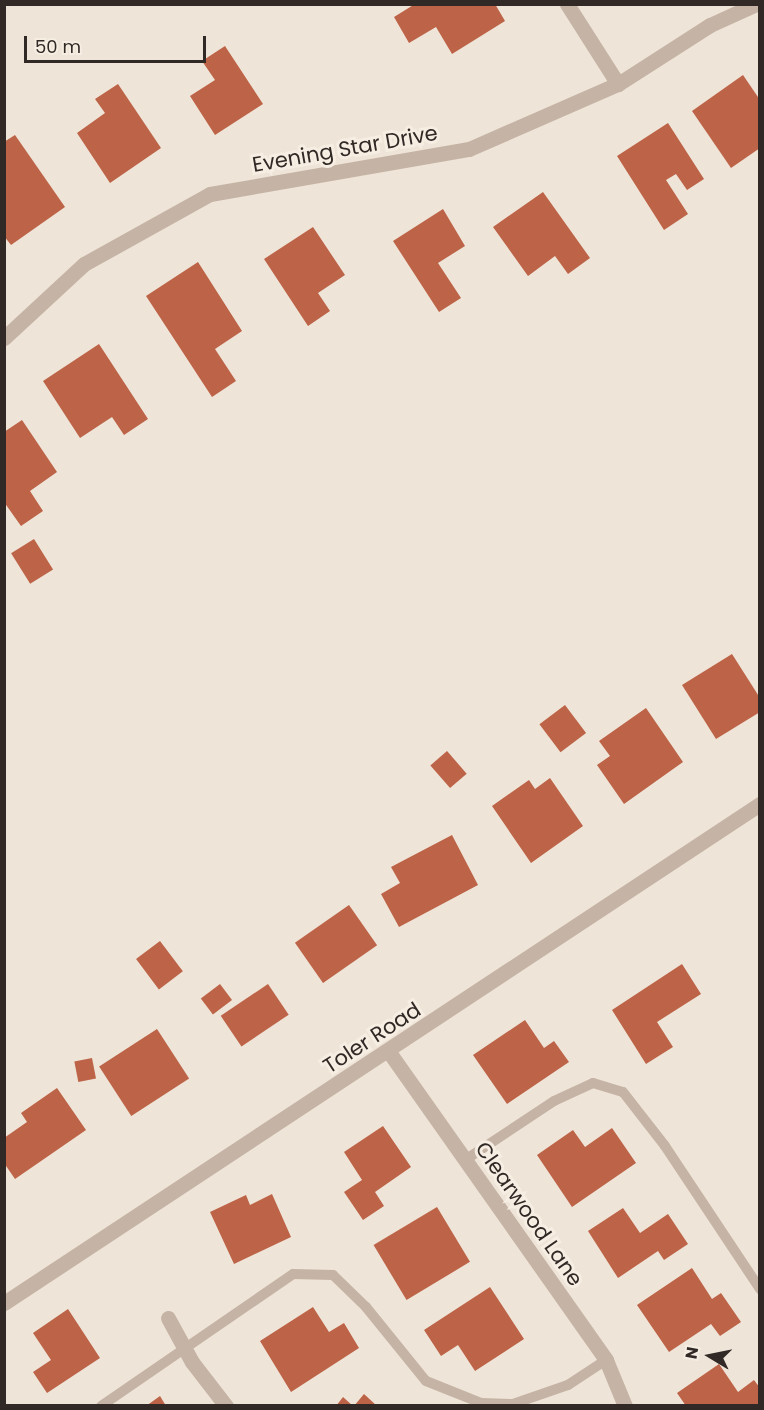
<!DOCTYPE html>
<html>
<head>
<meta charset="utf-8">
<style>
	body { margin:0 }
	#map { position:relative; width:764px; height:1410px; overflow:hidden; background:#eee4d7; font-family:Poppins,sans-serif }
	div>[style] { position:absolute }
	.building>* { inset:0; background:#bd6347; transform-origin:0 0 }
	.service>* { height:10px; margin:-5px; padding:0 5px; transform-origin:5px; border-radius:5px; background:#c5b3a5 }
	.minor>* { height:15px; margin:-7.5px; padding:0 7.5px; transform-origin:7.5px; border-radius:7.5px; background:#c5b3a5 }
	.tertiary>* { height:15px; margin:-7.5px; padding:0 7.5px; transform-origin:7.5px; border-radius:7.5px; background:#c5b3a5 }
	span { translate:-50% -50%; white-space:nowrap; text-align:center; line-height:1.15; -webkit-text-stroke:6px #f7eee3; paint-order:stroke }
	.street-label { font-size:21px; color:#312925 }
	.frame { position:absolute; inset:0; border:6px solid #312925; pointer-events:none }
	.north { position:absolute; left:680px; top:1326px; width:60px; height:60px; -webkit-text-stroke:4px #f7eee3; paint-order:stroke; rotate:280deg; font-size:16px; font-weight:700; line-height:24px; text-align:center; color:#312925 }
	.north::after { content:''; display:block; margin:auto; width:21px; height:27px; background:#312925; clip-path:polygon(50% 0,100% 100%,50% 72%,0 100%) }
	.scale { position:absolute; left:24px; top:36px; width:182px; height:27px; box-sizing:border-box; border:3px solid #312925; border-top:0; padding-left:8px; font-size:18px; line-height:21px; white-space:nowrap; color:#312925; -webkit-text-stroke:4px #f7eee3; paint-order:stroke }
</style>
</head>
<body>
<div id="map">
	<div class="building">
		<div style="clip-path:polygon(415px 4px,495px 4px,505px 21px,452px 54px,436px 27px,409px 43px,394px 17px)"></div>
		<div style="clip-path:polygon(225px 46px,263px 104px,215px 135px,190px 96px,215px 80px,202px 61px)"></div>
		<div style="clip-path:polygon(743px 75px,760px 100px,760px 148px,731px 168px,692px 111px)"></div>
		<div style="clip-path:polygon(118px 84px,161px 148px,110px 183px,77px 133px,105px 113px,95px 99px)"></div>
		<div style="clip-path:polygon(668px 123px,704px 179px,687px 190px,676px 174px,666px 180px,688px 214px,664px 230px,617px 156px)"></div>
		<div style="clip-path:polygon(15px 135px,65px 207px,11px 245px,4px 236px,4px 142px)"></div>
		<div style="clip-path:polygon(543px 192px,590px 258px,568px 274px,555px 256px,528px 276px,493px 227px)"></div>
		<div style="clip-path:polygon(443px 209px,465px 246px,438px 263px,461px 298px,439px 312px,393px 241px)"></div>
		<div style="clip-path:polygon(313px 227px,345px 275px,318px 293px,330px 311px,308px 326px,264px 259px)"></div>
		<div style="clip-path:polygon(198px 262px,242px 331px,215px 349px,236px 381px,212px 397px,146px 296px)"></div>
		<div style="clip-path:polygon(99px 344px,148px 419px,124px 435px,112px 417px,80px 438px,43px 381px)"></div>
		<div style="clip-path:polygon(22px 420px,57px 472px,30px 491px,43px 511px,21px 526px,4px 502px,4px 432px)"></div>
		<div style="left:34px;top:539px;width:36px;height:27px;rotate:58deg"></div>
		<div style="clip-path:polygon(732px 654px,760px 698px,760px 712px,716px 739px,682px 685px)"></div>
		<div style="left:565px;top:705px;width:35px;height:32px;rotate:53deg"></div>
		<div style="clip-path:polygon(646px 708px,683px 762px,624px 804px,597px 765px,610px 756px,599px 741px)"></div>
		<div style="left:447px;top:751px;width:30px;height:22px;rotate:49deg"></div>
		<div style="clip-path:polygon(550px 778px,583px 826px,531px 863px,492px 806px,529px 780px,535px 789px)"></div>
		<div style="clip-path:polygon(452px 835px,478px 885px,399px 927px,381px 894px,400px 883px,391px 867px)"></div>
		<div style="left:349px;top:905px;width:49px;height:66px;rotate:55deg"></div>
		<div style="left:160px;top:941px;width:38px;height:30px;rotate:53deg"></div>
		<div style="clip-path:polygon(682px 964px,701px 994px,657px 1022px,673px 1047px,646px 1064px,612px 1010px)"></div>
		<div style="left:220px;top:984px;width:20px;height:24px;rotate:53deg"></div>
		<div style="left:268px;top:984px;width:37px;height:57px;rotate:56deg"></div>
		<div style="clip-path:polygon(525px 1020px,544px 1048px,554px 1041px,569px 1062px,507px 1104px,473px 1055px)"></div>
		<div style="left:157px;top:1029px;width:59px;height:69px;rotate:57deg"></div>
		<div style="left:92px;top:1058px;width:21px;height:18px;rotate:79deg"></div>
		<div style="clip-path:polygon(57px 1088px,86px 1130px,15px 1179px,4px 1163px,4px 1138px,27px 1122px,21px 1113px)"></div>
		<div style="clip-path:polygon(383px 1126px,411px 1167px,375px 1192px,384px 1206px,363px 1220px,344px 1192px,362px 1180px,344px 1152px)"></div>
		<div style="clip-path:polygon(612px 1128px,636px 1163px,572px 1207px,537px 1155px,573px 1130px,585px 1147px)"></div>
		<div style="clip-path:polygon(272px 1194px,291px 1237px,234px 1264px,210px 1212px,246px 1195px,250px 1205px)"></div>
		<div style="left:437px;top:1207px;width:64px;height:74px;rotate:59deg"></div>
		<div style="clip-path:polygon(623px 1208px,640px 1233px,668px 1214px,688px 1244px,664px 1260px,658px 1251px,618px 1278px,588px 1231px)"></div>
		<div style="clip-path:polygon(692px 1268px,712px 1299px,721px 1293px,741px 1322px,720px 1336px,711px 1324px,669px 1352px,637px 1305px)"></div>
		<div style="clip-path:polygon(490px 1287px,524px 1339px,475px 1371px,458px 1345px,441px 1356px,424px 1330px)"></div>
		<div style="clip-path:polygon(313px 1307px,329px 1332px,344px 1323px,359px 1348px,291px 1392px,260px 1341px)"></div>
		<div style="clip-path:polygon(68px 1309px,100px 1358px,47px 1393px,33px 1372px,51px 1360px,33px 1333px)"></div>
		<div style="clip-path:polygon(719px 1364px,738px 1392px,754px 1380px,760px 1388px,760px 1406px,686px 1406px,677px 1393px)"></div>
		<div style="clip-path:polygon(364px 1394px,377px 1406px,354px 1406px)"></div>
		<div style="clip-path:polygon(160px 1396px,166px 1406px,146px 1406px)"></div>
		<div style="clip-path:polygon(343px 1397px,353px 1406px,336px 1406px)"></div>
	</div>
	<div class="service">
		<div style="left:465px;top:1160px;width:107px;rotate:-33.5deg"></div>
		<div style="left:554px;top:1101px;width:43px;rotate:-24.8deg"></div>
		<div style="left:593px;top:1083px;width:31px;rotate:17deg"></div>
		<div style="left:623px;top:1092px;width:68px;rotate:52.1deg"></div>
		<div style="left:665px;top:1146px;width:172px;rotate:56.4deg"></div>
		<div style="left:101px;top:1406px;width:233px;rotate:-34.5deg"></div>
		<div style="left:293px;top:1274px;width:40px;rotate:1.4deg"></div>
		<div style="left:333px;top:1275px;width:46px;rotate:44.1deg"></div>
		<div style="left:366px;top:1307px;width:95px;rotate:51deg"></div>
		<div style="left:426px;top:1381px;width:59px;rotate:21.8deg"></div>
		<div style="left:481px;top:1403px;width:32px;rotate:2deg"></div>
		<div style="left:513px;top:1404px;width:58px;rotate:-19.1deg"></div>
		<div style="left:568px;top:1385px;width:45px;rotate:-33.3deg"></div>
	</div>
	<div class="minor">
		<div style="left:567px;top:4px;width:95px;rotate:57.5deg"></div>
		<div style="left:4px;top:338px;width:109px;rotate:-42.8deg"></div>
		<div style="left:84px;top:264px;width:144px;rotate:-29.1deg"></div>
		<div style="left:210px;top:194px;width:263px;rotate:-9.9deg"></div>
		<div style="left:469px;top:149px;width:163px;rotate:-23.6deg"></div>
		<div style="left:618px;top:84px;width:109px;rotate:-32.7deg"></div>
		<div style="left:710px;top:25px;width:51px;rotate:-24.5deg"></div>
		<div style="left:389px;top:1052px;width:377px;rotate:54.8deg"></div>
		<div style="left:606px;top:1360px;width:50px;rotate:67.6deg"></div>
		<div style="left:168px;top:1318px;width:50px;rotate:61.4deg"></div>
		<div style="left:192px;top:1362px;width:56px;rotate:52.3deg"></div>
	</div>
	<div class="tertiary">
		<div style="left:4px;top:1303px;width:906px;rotate:-33.43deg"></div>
	</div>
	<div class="street-label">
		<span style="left:345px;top:149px;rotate:-10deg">Evening Star Drive</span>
		<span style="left:372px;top:1038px;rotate:-33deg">Toler Road</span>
		<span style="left:529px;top:1214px;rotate:55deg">Clearwood Lane</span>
	</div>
	<div class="frame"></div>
	<div class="north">N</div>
	<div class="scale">50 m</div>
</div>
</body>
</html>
